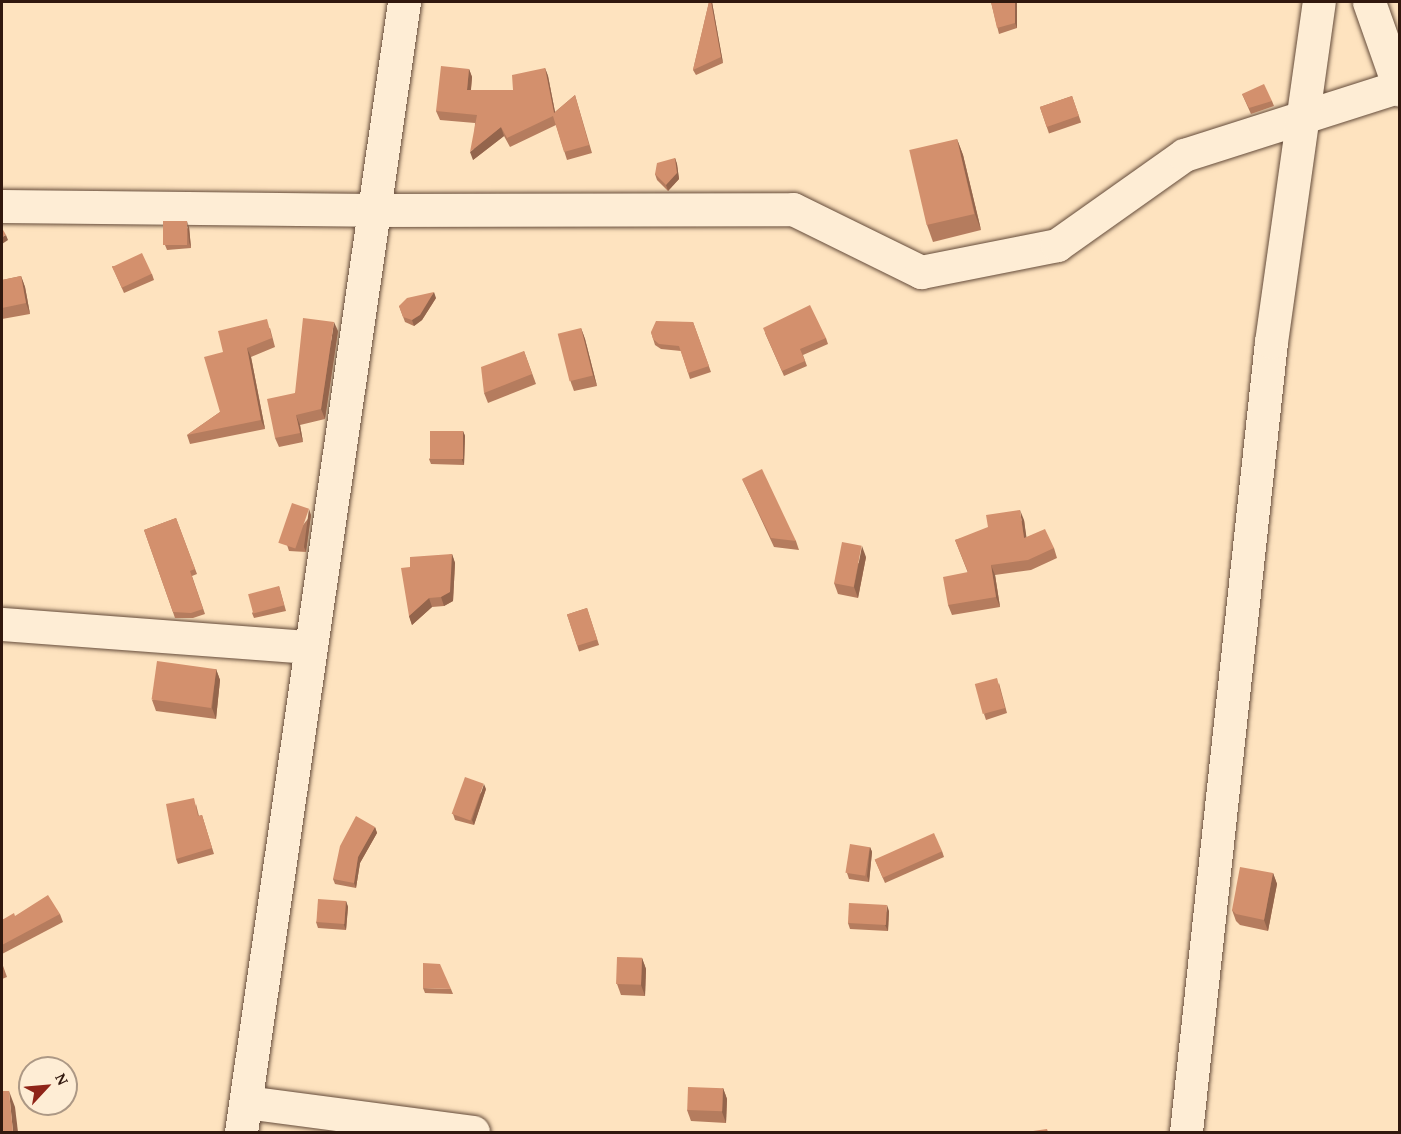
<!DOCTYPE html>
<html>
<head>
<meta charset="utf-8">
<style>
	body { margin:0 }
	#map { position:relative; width:1401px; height:1134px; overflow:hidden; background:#fee3bf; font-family:"Gentium Book Plus",serif }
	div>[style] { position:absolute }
	.roads { filter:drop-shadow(0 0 2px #644b3a) drop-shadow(0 0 2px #644b3a) }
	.minor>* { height:33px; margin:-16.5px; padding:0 16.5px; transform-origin:16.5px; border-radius:16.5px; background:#feedd5 }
	.wall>* { inset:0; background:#b57c5e; transform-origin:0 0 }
	.shaded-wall>* { inset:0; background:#94654c }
	.building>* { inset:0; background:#d3906d; transform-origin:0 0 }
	span { translate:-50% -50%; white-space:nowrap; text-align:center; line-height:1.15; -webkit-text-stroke:6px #feedd5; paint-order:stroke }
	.frame { position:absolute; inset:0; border:3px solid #31180e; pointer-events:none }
	.north { position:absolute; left:18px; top:1056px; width:60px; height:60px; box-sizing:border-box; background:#feedd5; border:2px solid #ac9885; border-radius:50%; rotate:64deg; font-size:16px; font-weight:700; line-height:24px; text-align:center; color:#31180e }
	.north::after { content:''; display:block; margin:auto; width:21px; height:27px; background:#8f2418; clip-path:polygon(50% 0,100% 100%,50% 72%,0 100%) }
</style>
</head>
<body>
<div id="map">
	<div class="roads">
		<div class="minor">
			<div style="left:1369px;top:2px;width:93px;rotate:70.6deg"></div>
			<div style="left:2px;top:206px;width:370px;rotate:0.6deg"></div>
			<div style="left:372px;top:210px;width:421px;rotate:-0.1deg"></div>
			<div style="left:793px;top:209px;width:143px;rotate:26.2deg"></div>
			<div style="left:921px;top:272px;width:139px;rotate:-11.2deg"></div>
			<div style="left:1057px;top:245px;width:156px;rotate:-35.3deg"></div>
			<div style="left:1184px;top:155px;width:227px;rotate:-17.7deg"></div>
			<div style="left:2px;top:624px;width:309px;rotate:4.3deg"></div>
			<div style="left:246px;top:1102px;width:229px;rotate:7.5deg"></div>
			<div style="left:241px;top:1132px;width:1142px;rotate:-81.79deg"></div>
			<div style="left:1186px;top:1132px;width:795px;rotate:-83.86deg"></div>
			<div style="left:1271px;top:342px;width:343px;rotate:-82deg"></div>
		</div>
	</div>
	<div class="wall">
		<div style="clip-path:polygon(709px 2px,712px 2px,723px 63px,696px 75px,693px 70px)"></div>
		<div style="clip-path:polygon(991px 2px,1017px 2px,1017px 28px,999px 34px)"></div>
		<div style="clip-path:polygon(545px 68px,548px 76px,555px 112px,575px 95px,592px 153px,567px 160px,556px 125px,510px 147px,504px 136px,473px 160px,475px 123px,440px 120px,436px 111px,469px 69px,472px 77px,471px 90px,513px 90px)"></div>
		<div style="clip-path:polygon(1242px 94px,1272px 101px,1274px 106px,1251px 114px)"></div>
		<div style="left:1072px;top:96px;width:28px;height:34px;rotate:71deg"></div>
		<div style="clip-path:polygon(957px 139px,963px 155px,981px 230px,933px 242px,927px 225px)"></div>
		<div style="clip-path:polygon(675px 158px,677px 164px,679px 179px,668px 191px,657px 180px,655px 174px)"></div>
		<div style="clip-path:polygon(189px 227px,191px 248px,167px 250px,165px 245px)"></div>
		<div style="clip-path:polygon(112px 266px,152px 274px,154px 280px,124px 293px)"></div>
		<div style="clip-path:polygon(21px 276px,25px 287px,30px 314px,2px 319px,2px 280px)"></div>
		<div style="clip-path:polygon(436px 298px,422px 320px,414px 326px,405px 322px,399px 306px)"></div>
		<div style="clip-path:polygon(693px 322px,711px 372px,690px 379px,681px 351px,661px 349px,655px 345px,651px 332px)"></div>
		<div style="clip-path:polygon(270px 328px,275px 347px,251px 357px,265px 429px,190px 444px,187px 435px,220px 412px,223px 352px)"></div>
		<div style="clip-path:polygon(581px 328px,585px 339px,597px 386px,574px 391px,570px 380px)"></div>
		<div style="clip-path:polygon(338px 331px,325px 419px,300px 425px,303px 442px,279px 447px,275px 438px,295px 393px)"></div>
		<div style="clip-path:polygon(765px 333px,826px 338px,828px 344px,803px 355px,807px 366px,784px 376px)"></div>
		<div style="clip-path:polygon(524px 351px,536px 384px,488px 403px,484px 393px)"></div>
		<div style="clip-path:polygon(463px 431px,465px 436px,464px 465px,431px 464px,429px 459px)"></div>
		<div style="clip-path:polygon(742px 479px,796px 541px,799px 550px,774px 547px,746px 487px)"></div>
		<div style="clip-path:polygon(311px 515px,306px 552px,289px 551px,287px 545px)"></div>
		<div style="clip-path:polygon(176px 518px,197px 574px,192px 576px,205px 614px,193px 618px,175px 618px,144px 530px)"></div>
		<div style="clip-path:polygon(1024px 520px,1026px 537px,1054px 548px,1057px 558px,1031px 570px,995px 575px,1000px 607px,952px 615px,948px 605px,968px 573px,955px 540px)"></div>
		<div style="clip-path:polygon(452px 554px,455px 563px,453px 601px,444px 606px,432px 607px,412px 625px,409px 616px,410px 567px)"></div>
		<div style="clip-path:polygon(866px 557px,858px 598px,838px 594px,834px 583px)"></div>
		<div style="clip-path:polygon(279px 586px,286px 611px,254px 618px,252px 613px)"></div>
		<div style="left:587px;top:608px;width:39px;height:21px;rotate:72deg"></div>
		<div style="clip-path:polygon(216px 669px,220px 680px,216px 719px,156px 711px,152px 700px)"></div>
		<div style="clip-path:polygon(999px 683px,1007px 713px,986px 720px,984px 714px)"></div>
		<div style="clip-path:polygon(486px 789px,474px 825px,455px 820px,453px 814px)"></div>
		<div style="clip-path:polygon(196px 804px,199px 816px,202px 815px,214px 854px,178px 864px,176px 859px)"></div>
		<div style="clip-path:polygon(375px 827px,377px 833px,360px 863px,356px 888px,335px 884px,333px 879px)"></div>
		<div style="clip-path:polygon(870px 847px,872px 852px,869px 882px,849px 879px,847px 873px)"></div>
		<div style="clip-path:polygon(942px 851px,944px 857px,885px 883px,875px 860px)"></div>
		<div style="clip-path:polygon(1273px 873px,1277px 884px,1268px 931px,1240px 925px,1236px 921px,1232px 910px)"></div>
		<div style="clip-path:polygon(346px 901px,348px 907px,346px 930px,318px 928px,316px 922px)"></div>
		<div style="clip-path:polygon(889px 911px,888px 931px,850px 929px,848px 923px)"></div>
		<div style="clip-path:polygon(60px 914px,63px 922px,2px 954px,2px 920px,15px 916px)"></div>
		<div style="clip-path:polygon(642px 958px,646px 969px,645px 996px,621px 995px,617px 984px)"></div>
		<div style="clip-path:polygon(2px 963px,7px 977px,2px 979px)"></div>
		<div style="clip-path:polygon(423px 988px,451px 989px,453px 994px,425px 993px)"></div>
		<div style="clip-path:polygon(723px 1088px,727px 1099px,726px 1123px,691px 1121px,687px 1110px)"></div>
	</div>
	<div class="shaded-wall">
		<div style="clip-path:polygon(711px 2px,712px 2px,723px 63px,721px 57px)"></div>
		<div style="clip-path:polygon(1015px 2px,1017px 2px,1017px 28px,1015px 23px)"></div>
		<div style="clip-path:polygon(545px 68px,548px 76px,557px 122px,554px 113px)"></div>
		<div style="clip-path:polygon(469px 69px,472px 77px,470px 99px,467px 90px)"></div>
		<div style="clip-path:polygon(501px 127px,504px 136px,473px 160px,470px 152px)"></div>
		<div style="clip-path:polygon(957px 139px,963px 155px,981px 230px,975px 214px)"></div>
		<div style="clip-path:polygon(675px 158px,677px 164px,679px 179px,668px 191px,666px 185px)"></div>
		<div style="clip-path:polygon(187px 221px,189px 227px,191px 248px,189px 242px)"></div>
		<div style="clip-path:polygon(6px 235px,8px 240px,2px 244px,2px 237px)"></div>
		<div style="clip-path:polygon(21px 276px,25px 287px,30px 314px,26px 303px)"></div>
		<div style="clip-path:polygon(434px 292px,436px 298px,422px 320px,414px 326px,412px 320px)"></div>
		<div style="clip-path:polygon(334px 322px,338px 331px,325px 419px,321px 409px)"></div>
		<div style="clip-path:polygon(581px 328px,585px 339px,597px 386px,593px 375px)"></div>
		<div style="clip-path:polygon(247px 348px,251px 357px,265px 429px,261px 420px)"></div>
		<div style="clip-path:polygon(296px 415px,300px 425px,303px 442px,300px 433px)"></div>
		<div style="clip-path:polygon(463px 431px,465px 436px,464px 465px,462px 460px)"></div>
		<div style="clip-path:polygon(309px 509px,311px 515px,306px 552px,304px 547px)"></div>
		<div style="clip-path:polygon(1020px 510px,1024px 520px,1028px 548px,1024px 538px)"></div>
		<div style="clip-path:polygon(862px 546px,866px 557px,858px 598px,854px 587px)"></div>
		<div style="clip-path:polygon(452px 554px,455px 563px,453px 601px,444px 606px,441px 597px)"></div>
		<div style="clip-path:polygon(991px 565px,995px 575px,1000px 607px,996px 597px)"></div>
		<div style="clip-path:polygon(429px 598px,432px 607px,412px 625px,409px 616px)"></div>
		<div style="clip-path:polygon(216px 669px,220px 680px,216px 719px,212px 708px)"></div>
		<div style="clip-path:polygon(484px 784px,486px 789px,474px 825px,472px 820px)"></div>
		<div style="clip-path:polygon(375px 827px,377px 833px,360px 863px,356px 888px,354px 883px,358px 857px)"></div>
		<div style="clip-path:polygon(870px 847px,872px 852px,869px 882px,867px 876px)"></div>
		<div style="clip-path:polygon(1273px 873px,1277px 884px,1268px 931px,1264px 920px)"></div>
		<div style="clip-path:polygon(346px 901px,348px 907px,346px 930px,344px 925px)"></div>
		<div style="clip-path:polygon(887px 905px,889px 911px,888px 931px,885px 925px)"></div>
		<div style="clip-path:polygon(642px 958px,646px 969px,645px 996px,641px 985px)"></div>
		<div style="clip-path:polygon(723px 1088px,727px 1099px,726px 1123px,722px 1112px)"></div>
		<div style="clip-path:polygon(9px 1091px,15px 1107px,18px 1132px,13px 1132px)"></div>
	</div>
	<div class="building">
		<div style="clip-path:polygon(709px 2px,711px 2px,721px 57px,693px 70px)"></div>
		<div style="clip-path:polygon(991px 2px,1015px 2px,1015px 23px,997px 28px)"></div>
		<div style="clip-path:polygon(441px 66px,469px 69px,467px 90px,513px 90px,512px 75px,545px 68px,554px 113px,575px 95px,589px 145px,564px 152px,553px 116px,507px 138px,501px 127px,470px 152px,477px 115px,436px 111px)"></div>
		<div style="clip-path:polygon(1264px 84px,1272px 101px,1249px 108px,1242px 94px)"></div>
		<div style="left:1072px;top:96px;width:21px;height:34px;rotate:71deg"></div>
		<div style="left:957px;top:139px;width:77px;height:49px;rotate:77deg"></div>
		<div style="clip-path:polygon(675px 158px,677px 173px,666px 185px,655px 174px,657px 163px)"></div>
		<div style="left:163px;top:221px;width:24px;height:24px"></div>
		<div style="clip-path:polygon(2px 228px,6px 235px,2px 237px)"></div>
		<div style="left:142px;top:253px;width:23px;height:33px;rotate:65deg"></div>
		<div style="clip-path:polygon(21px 276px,26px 303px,2px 308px,2px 280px)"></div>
		<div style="clip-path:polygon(434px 292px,420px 315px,412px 320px,403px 317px,399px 306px,407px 298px)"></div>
		<div style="clip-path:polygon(810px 305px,826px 338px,800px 349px,805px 361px,782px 371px,763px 328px)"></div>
		<div style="clip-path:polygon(303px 318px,334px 322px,321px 409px,296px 415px,300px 433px,275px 438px,267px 399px,295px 393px)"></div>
		<div style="clip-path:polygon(267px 319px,272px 338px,247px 348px,261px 420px,187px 435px,220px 412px,204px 357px,223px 352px,218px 331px)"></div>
		<div style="clip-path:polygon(656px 321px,693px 322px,709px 366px,688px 373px,679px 346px,659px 344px,653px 339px,651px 332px)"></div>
		<div style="left:581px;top:328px;width:49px;height:24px;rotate:76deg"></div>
		<div style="clip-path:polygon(524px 351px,532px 374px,484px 393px,481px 367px)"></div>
		<div style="left:430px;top:431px;width:33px;height:28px"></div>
		<div style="clip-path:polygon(762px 469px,796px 541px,771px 538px,742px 479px)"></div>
		<div style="left:292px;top:503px;width:18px;height:42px;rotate:19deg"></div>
		<div style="clip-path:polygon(1020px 510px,1024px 538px,1045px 529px,1054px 548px,1028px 560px,991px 565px,996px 597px,948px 605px,943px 577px,968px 572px,955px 540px,988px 527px,986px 515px)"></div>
		<div style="clip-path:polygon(176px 518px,195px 569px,190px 571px,203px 609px,191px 613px,173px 612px,144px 530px)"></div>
		<div style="left:842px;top:542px;width:20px;height:42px;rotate:11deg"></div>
		<div style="clip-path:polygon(452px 554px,450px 592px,441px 597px,429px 598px,409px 616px,401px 568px,410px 567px,410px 557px)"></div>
		<div style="left:279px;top:586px;width:20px;height:32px;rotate:75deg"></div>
		<div style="left:587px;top:608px;width:33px;height:21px;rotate:72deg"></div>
		<div style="left:157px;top:661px;width:60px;height:39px;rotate:8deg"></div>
		<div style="left:997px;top:678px;width:31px;height:23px;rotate:75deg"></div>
		<div style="left:465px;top:777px;width:20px;height:39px;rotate:20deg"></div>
		<div style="clip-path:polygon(194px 798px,198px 816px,202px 815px,212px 848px,176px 859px,166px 804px)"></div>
		<div style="clip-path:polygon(356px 816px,375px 827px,358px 857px,354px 883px,333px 879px,340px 846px)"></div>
		<div style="left:934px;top:833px;width:20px;height:65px;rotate:66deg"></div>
		<div style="left:850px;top:844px;width:20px;height:29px;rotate:9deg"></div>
		<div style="clip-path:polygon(1240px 867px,1273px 873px,1264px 920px,1236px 914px,1232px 910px)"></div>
		<div style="clip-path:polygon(48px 895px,60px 914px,2px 945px,2px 920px,14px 913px,15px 916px)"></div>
		<div style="left:318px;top:899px;width:28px;height:23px;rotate:4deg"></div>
		<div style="left:849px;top:903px;width:38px;height:20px;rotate:3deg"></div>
		<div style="left:617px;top:957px;width:25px;height:27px;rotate:2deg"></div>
		<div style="clip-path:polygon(423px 963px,440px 964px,451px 989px,423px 988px)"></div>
		<div style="left:688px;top:1087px;width:35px;height:23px;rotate:2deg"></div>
		<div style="clip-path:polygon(2px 1091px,9px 1091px,13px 1132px,2px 1132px)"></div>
		<div style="clip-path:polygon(1047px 1129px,1048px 1132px,1026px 1132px)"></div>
	</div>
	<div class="frame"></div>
	<div class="north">N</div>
</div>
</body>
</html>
